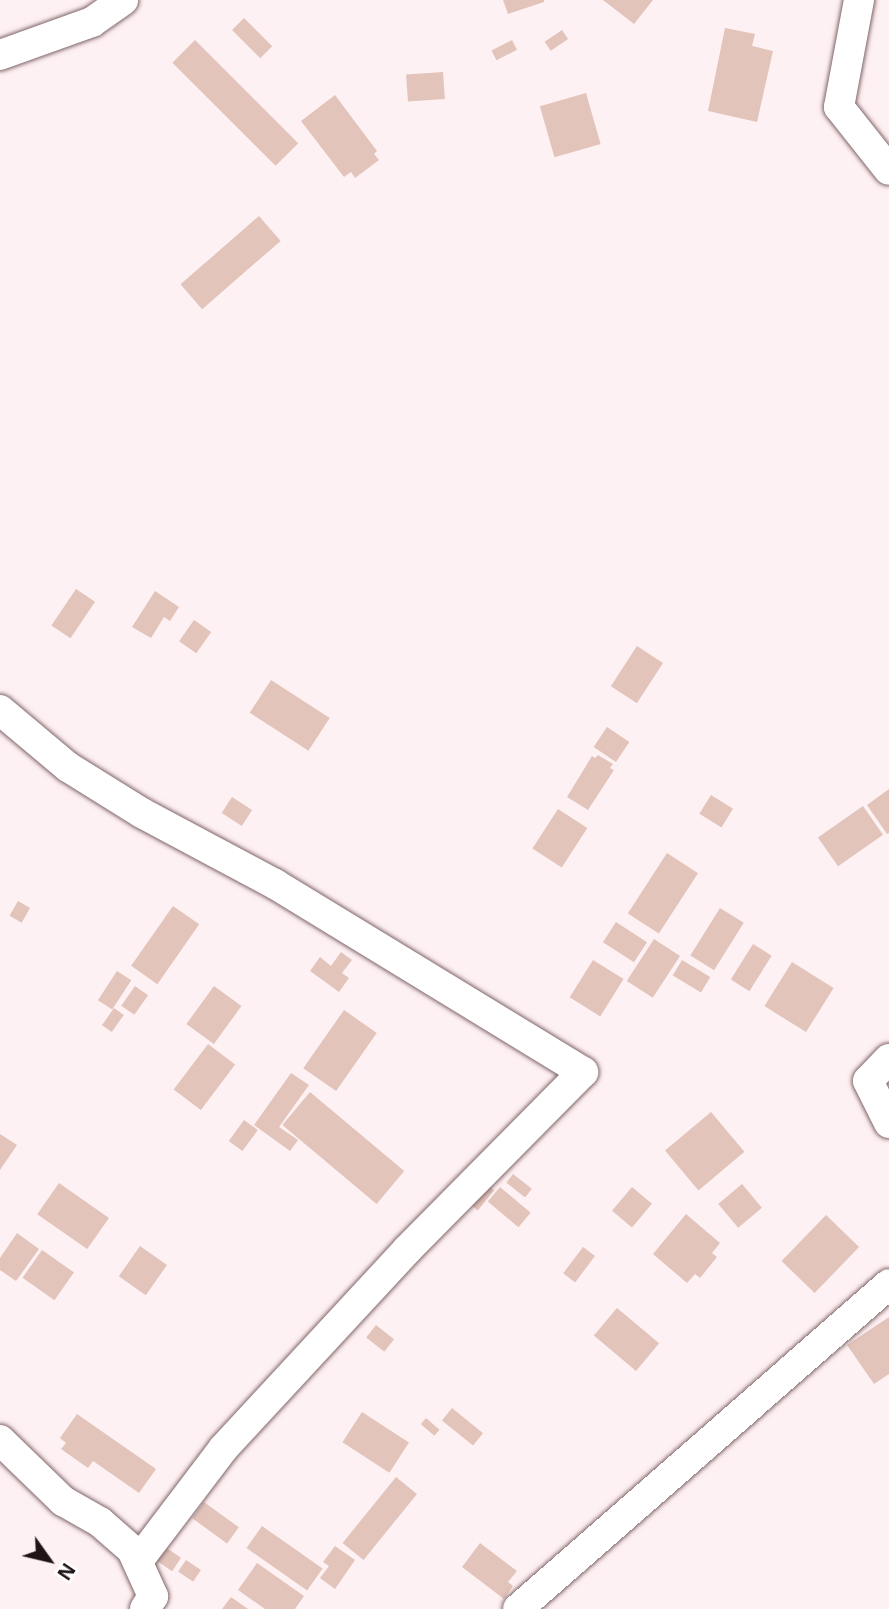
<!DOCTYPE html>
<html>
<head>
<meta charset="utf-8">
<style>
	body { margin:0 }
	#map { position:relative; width:889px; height:1609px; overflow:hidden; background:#fef1f3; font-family:"Noto Sans",sans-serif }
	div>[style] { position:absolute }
	.building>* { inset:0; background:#e2c4bb; transform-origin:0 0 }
	.roads { filter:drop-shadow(0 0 2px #806569) drop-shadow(0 0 2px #806569) }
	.minor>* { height:30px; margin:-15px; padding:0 15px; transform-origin:15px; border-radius:15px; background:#fff }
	span { translate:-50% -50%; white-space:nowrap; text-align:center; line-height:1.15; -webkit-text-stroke:5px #fff; paint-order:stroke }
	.north { position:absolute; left:14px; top:1525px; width:70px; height:70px; -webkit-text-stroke:5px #fff; paint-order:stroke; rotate:124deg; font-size:19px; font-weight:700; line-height:28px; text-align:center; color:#1f1416 }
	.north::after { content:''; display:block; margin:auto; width:24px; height:32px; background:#1f1416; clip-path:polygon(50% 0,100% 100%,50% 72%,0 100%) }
</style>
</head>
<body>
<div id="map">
	<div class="building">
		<div style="clip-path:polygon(503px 0,544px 0,544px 2px,508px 14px)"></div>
		<div style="clip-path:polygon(603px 0,653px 0,634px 24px)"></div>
		<div style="left:244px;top:18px;width:40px;height:17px;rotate:45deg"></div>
		<div style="clip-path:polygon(725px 28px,755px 34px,752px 46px,773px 51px,757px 122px,708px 111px)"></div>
		<div style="left:562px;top:30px;width:11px;height:21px;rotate:56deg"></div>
		<div style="left:195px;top:40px;width:146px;height:32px;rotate:45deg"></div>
		<div style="left:512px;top:40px;width:11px;height:23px;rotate:63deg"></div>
		<div style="left:443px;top:72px;width:27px;height:37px;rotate:86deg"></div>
		<div style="left:586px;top:93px;width:53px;height:48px;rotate:74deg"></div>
		<div style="clip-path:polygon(335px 95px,377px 151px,374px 154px,379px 160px,355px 178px,351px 172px,344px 177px,301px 121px)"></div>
		<div style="left:259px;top:216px;width:33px;height:104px;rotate:49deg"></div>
		<div style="left:76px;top:589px;width:23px;height:44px;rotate:34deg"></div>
		<div style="clip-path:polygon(155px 591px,179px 607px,170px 621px,164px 617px,151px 638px,132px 627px)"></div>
		<div style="left:194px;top:620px;width:21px;height:26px;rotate:35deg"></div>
		<div style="left:637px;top:646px;width:31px;height:48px;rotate:33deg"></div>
		<div style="left:271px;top:680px;width:70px;height:39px;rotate:33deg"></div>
		<div style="left:607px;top:727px;width:27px;height:24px;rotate:34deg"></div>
		<div style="clip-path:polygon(598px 755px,613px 764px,610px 768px,614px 770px,588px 810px,567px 797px,592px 756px,595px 758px)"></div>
		<div style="clip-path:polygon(889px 789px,889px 833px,887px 834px,867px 805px)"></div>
		<div style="left:711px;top:795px;width:26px;height:22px;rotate:32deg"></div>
		<div style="left:232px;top:797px;width:24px;height:19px;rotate:33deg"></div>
		<div style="left:863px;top:806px;width:35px;height:55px;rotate:55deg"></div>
		<div style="left:558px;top:809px;width:35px;height:47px;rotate:33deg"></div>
		<div style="left:667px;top:853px;width:37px;height:72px;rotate:33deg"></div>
		<div style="left:18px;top:901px;width:14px;height:17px;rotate:30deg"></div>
		<div style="left:173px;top:906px;width:32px;height:73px;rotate:35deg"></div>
		<div style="left:720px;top:908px;width:28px;height:56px;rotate:32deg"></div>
		<div style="left:616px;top:922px;width:37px;height:24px;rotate:33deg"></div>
		<div style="left:654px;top:939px;width:31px;height:50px;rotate:33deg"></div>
		<div style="left:753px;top:944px;width:22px;height:42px;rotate:32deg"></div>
		<div style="clip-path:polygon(341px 952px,352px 960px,342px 973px,349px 978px,339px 992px,310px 971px,320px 957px,331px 966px)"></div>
		<div style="left:593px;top:960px;width:36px;height:44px;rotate:32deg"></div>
		<div style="left:682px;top:960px;width:33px;height:18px;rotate:31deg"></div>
		<div style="left:792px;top:962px;width:49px;height:52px;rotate:32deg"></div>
		<div style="left:117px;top:971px;width:17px;height:35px;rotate:33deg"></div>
		<div style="left:135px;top:986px;width:16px;height:24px;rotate:35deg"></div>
		<div style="left:214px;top:986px;width:34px;height:47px;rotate:36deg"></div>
		<div style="left:114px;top:1008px;width:12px;height:21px;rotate:35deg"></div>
		<div style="left:344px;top:1010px;width:40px;height:71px;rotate:35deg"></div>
		<div style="left:208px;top:1044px;width:34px;height:57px;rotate:37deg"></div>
		<div style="clip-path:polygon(291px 1073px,309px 1085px,279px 1127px,298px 1140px,290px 1151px,254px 1125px)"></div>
		<div style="left:310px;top:1092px;width:123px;height:43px;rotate:40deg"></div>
		<div style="left:711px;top:1112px;width:52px;height:60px;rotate:50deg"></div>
		<div style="left:244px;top:1120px;width:17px;height:26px;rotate:36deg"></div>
		<div style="clip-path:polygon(0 1134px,17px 1145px,0 1170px)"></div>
		<div style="left:513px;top:1174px;width:24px;height:11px;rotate:38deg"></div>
		<div style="left:484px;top:1182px;width:13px;height:26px;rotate:39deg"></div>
		<div style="left:59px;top:1183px;width:61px;height:38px;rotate:35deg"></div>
		<div style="left:742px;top:1184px;width:31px;height:31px;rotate:50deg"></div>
		<div style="left:500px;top:1187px;width:40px;height:19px;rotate:40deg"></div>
		<div style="left:632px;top:1187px;width:26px;height:31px;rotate:40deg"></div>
		<div style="clip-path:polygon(686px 1214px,720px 1243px,712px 1253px,717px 1257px,700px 1278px,695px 1274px,687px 1283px,653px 1254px)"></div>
		<div style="left:826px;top:1215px;width:46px;height:64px;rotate:44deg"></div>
		<div style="clip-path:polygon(17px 1233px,39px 1249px,16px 1281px,0 1270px,0 1258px)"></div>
		<div style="left:140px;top:1246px;width:33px;height:37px;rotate:35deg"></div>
		<div style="left:583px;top:1247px;width:15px;height:33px;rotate:37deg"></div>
		<div style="left:42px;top:1250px;width:39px;height:34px;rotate:35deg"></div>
		<div style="left:617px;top:1308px;width:55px;height:36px;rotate:40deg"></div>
		<div style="clip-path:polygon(889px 1317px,889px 1374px,874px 1384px,847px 1345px)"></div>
		<div style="left:376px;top:1325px;width:23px;height:16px;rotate:38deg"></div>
		<div style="left:452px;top:1408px;width:40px;height:16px;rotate:39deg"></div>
		<div style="left:362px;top:1412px;width:56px;height:36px;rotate:33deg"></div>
		<div style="clip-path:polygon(77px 1414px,156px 1469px,139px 1493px,93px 1461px,88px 1468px,61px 1449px,66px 1443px,60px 1438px)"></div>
		<div style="left:426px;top:1418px;width:18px;height:8px;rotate:41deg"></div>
		<div style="left:396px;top:1477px;width:27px;height:85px;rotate:39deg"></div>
		<div style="left:204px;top:1502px;width:43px;height:20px;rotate:36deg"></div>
		<div style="left:262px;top:1526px;width:74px;height:27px;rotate:35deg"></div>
		<div style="clip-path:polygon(480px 1543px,517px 1571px,508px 1582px,513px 1586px,504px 1599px,462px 1567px)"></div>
		<div style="left:162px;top:1545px;width:23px;height:16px;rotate:34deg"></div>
		<div style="clip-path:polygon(335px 1546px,355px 1560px,335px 1589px,320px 1578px,329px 1566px,323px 1562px)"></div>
		<div style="left:186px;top:1560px;width:18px;height:14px;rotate:34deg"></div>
		<div style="clip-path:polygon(257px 1563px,304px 1596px,295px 1609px,265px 1609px,238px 1590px)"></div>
		<div style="clip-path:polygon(231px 1597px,248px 1609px,222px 1609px)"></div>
	</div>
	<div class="roads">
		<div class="minor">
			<div style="left:859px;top:0;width:109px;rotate:100.6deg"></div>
			<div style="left:839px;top:107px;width:80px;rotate:51.6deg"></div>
			<div style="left:0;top:55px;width:98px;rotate:-19.7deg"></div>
			<div style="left:92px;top:22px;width:38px;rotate:-35deg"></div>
			<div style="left:0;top:710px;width:89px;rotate:40deg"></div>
			<div style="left:68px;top:767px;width:87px;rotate:31.9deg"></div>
			<div style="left:142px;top:813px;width:151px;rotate:28.1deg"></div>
			<div style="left:275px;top:884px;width:361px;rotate:31.4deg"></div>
			<div style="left:583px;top:1072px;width:250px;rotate:134.7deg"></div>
			<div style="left:407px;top:1250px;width:271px;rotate:132.8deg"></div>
			<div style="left:223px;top:1449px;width:141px;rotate:127.2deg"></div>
			<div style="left:889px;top:1059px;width:30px;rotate:134deg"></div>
			<div style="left:868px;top:1081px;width:47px;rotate:63.4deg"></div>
			<div style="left:0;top:1440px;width:88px;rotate:44.1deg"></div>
			<div style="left:63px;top:1501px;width:43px;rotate:29.6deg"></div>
			<div style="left:100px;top:1522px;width:43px;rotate:41.2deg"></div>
			<div style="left:132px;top:1550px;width:51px;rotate:65.5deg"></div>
			<div style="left:153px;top:1596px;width:15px;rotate:122deg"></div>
			<div style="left:518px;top:1609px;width:493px;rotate:-41.2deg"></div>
		</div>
	</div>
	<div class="north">N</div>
</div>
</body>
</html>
